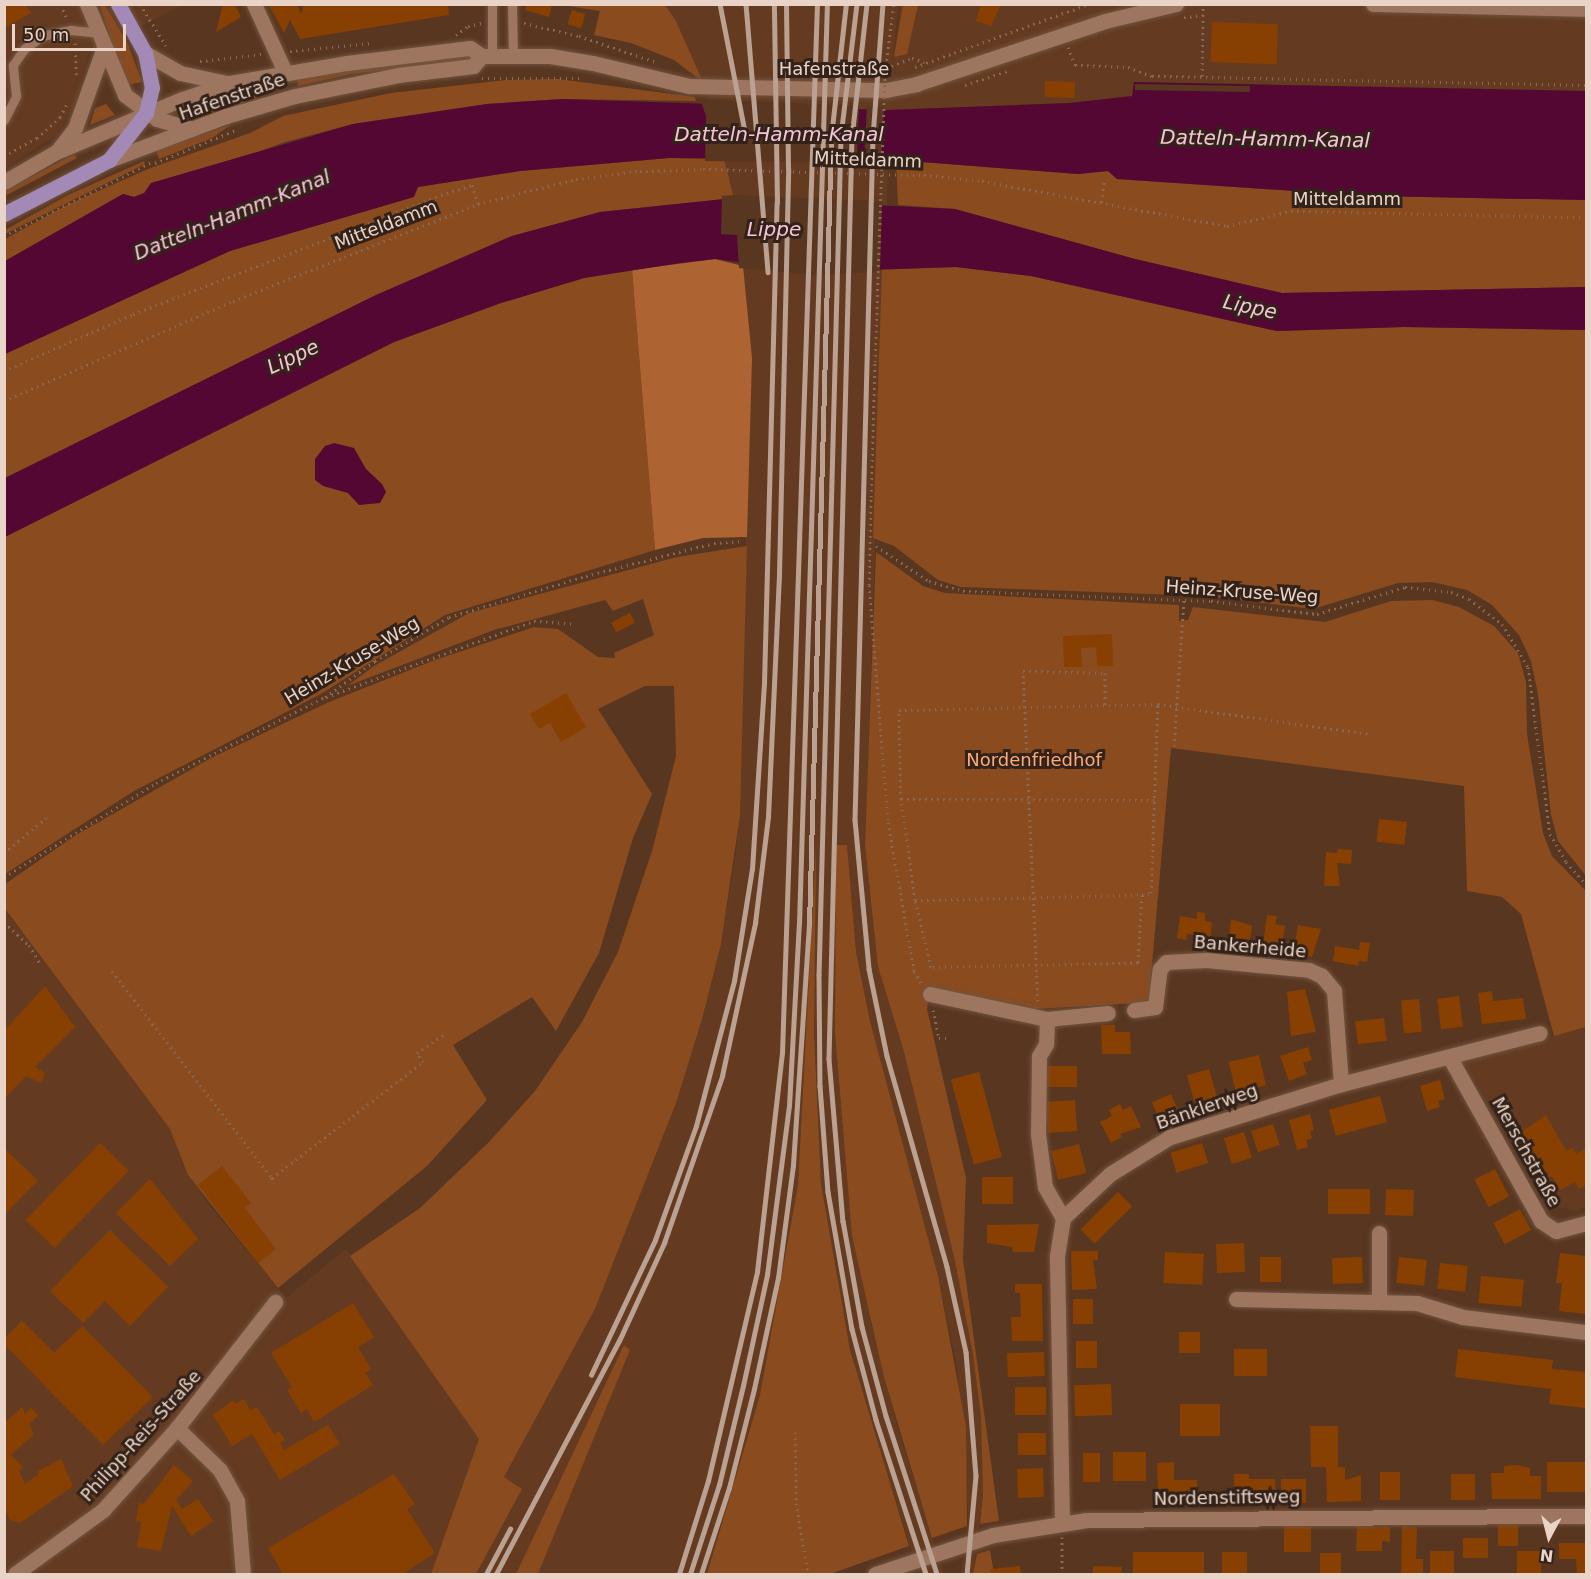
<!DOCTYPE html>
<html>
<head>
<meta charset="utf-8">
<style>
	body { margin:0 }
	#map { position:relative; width:1591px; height:1579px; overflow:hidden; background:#593620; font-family:"DejaVu Sans",sans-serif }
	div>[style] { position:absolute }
	.built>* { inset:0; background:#643b20 }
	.green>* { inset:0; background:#8a4b1f }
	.forest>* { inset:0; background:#ae6332 }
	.water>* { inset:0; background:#550734 }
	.pier>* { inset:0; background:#593620; transform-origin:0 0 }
	.building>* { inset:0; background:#874002; transform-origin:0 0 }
	.path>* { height:3px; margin-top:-1.5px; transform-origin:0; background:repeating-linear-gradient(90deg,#886956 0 1.5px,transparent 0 6px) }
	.roads { filter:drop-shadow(0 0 2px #715440) drop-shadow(0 0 2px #715440) }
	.lane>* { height:9px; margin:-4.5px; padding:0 4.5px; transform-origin:4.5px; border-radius:4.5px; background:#9e765f }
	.street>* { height:15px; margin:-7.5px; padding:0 7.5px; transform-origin:7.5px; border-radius:7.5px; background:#9e765f }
	.secondary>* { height:15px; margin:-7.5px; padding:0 7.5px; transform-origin:7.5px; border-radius:7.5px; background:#9e765f }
	.primary>* { height:15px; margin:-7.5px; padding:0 7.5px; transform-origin:7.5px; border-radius:7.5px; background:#a389b6 }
	.rail>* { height:4.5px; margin:-2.25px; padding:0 2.25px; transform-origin:2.25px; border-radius:2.25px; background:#bba191 }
	.path-bridge>* { height:3px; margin-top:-1.5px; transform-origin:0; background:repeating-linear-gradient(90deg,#886956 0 1.5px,transparent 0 6px) }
	span { translate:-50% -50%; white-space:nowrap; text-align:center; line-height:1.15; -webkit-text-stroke:6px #332219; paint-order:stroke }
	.street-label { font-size:18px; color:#ead4c7 }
	.park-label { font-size:18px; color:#fdab79 }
	.water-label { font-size:20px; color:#f4c5d8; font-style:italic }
	.frame { position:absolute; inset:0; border:6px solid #ead4c7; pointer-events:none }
	.north { position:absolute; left:1519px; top:1507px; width:60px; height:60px; -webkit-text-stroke:4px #332219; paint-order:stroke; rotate:187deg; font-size:16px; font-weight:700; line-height:24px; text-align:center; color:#ead4c7 }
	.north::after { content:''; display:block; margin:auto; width:21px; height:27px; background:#ead4c7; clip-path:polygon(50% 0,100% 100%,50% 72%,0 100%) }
	.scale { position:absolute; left:12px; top:24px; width:114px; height:27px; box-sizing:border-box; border:3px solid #ead4c7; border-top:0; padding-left:8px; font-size:18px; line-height:21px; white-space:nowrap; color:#ead4c7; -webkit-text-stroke:4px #332219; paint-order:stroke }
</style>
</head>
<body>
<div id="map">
	<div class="built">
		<div style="clip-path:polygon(5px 5px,182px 5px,88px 54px,75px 104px,57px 135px,5px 168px)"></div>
		<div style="clip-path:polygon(665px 5px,898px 5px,892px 72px,901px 5px,1586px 5px,1586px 91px,1134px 82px,1132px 96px,1070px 103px,890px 110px,865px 845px,878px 967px,903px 1048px,955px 1261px,973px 1355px,981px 1417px,983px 1494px,973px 1574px,961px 1574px,968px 1522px,967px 1477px,957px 1367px,938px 1276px,870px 1021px,856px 952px,847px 846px,837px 845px,835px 1033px,852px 1236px,897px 1426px,944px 1574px,919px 1574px,859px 1384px,835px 1281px,821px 1184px,814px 1033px,815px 871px,798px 1185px,760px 1395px,707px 1574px,538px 1574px,630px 1350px,625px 1345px,516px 1574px,476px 1574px,522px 1489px,504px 1477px,595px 1309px,676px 1103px,721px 944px,737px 846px,751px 358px,732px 188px,703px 82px,676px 21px)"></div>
		<div style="clip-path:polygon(4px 909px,170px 1129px,188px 1175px,210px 1206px,286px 1298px,346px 1249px,479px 1439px,431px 1574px,5px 1574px)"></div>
		<div style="clip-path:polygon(1586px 1027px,1586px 1206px,1577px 1211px,1550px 1205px,1466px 1065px,1468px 1060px)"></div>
	</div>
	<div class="green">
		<div style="clip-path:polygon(100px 5px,105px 5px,128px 44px,142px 82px,126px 85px,123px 79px)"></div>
		<div style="clip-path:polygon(562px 5px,665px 5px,676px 21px,703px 82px,674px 60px,631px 43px,594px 35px,600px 11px)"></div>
		<div style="clip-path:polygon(903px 5px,918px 5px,907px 54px,894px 57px)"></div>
		<div style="clip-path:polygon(472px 56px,471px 60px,351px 74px,298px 86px,297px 80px,376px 66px)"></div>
		<div style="clip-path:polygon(558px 79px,695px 97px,696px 101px,563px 99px,487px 104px,353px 124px,285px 142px,134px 197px,123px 194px,5px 261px,5px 239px,67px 205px,148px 169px,250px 133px,283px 116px,391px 93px,506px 80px)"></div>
		<div style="clip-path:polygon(264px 87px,268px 91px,266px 94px,201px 119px,196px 106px)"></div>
		<div style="clip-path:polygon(106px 104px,115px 115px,90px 125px,95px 108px)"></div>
		<div style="clip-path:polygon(232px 124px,212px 138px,159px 159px,156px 151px)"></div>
		<div style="clip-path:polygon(74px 154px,77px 158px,5px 196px,5px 191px)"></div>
		<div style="clip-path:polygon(669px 158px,724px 159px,734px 198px,600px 212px,512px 236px,376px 295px,5px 478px,5px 354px,230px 251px,413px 197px,417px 187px,520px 171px)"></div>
		<div style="clip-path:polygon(896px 160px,1078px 174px,1108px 171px,1117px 179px,1369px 196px,1586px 200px,1586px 287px,1282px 293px,1135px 259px,955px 209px,898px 205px)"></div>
		<div style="clip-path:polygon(144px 161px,145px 164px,5px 234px,5px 230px,68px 195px)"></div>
		<div style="clip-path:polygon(956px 267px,1031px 276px,1277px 331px,1404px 327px,1586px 330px,1586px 876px,1558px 841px,1551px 815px,1538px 694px,1531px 661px,1519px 635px,1492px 605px,1467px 590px,1432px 582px,1398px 583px,1313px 609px,1205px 596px,961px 587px,938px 580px,894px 546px,873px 538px,882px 269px)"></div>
		<div style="clip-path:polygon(632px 270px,655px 550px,445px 615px,321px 694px,134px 791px,5px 874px,4px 537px,394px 342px,501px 303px,584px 278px)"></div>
		<div style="clip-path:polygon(747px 546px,740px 815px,721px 944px,702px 1019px,676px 1103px,595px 1309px,504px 1477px,522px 1489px,476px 1574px,431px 1574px,479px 1439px,350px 1256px,420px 1208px,489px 1142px,535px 1091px,582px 1022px,618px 952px,652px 851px,676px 756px,674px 686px,645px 686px,598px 709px,652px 794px,633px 838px,599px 953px,556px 1031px,532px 997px,453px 1045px,487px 1100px,427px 1166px,278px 1288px,188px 1175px,170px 1129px,5px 909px,5px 884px,76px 835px,211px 758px,329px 702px,435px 660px,534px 627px,558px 629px,598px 657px,615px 658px,614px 653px,654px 635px,643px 599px,613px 611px,605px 600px,494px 630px,347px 686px,374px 666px,469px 613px,677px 557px)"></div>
		<div style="clip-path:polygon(876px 552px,923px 586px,945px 593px,1179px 605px,1179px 621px,1188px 620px,1193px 607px,1325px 622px,1391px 601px,1432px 600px,1459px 607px,1494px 626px,1518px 653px,1526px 682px,1527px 734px,1543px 833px,1552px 856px,1586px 891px,1586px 1027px,1554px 1036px,1521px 914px,1502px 897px,1467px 891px,1464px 786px,1171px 748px,1149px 999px,1140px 1003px,1034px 1009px,930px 987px,927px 1009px,966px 1178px,963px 1259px,999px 1521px,980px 1524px,983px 1494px,981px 1417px,973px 1355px,955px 1261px,903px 1048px,878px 967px,865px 845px)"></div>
		<div style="clip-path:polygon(816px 845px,814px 1033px,821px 1184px,850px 1350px,909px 1546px,830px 1574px,707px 1574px,760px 1395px,798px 1185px)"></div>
		<div style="clip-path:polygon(836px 845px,847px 845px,856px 952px,870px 1021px,938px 1276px,966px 1427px,967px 1526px,932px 1538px,884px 1377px,852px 1236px,835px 1033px)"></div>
		<div style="clip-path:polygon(624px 1345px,630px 1350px,538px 1574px,516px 1574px)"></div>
		<div style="clip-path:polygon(990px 1550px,994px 1574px,973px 1574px,977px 1554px)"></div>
	</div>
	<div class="forest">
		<div style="clip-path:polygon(715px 259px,743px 266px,752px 358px,747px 537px,703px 538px,655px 550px,632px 270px)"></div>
	</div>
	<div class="water">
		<div style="clip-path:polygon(1134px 82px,1586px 91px,1586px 200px,1370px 196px,1117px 179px,1108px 171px,1078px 174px,896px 160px,669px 158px,520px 171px,418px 187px,414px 197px,230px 251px,5px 354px,5px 261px,123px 194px,134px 197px,144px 193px,151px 183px,353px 124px,487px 104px,563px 99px,887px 110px,1070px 103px,1132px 96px)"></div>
		<div style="clip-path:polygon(734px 198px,955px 209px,1135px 259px,1282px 293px,1586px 287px,1586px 330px,1404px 327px,1277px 331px,1031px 276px,956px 267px,814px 272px,715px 259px,680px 263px,584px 278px,501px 303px,394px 342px,5px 537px,5px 478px,376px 295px,512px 236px,600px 212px)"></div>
		<div style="clip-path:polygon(334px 443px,354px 448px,366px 469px,382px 484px,386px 492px,380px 503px,359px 505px,348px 493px,323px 486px,315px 480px,315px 459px,325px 446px)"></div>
	</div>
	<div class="pier">
		<div style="left:1135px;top:84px;width:115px;height:6px;rotate:1deg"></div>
		<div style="clip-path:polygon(695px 99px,859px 106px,857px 163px,705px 161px,706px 116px,700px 99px)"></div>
		<div style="left:867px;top:106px;width:17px;height:57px;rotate:3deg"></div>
		<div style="clip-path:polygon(734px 195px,882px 201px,880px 272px,814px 275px,739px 268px,737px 235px,721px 234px,722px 196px)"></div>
	</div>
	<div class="building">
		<div style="clip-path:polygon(4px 4px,25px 4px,31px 13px,4px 28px)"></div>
		<div style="clip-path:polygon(223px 4px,235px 4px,241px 17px,216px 32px)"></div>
		<div style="clip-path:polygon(268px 4px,297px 4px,301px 14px,304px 4px,448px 4px,449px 15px,300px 39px,290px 20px,284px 33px)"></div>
		<div style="clip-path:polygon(527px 4px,550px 4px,552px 5px,549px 17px,525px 10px)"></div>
		<div style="clip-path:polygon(981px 4px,1001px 4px,991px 26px,976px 21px)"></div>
		<div style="left:572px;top:10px;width:14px;height:15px;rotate:17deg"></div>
		<div style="left:1212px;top:22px;width:66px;height:40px;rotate:2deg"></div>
		<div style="left:1045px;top:81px;width:30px;height:16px;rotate:2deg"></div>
		<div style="left:630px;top:613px;width:11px;height:21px;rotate:63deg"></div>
		<div style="clip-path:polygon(1112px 634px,1113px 666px,1097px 666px,1096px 647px,1081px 648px,1082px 667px,1064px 667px,1063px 636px)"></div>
		<div style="clip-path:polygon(566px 693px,586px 727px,561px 742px,550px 723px,539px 729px,530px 714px)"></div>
		<div style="left:1379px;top:819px;width:28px;height:23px;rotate:6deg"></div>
		<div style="clip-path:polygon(1338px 849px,1352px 850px,1351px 864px,1337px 863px,1340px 886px,1324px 886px,1326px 852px,1337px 853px)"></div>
		<div style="clip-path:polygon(1197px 912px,1205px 913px,1205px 921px,1212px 922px,1210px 943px,1202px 942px,1203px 936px,1187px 934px,1186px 940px,1177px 938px,1180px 916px,1197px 919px)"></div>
		<div style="clip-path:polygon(1267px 915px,1277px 916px,1275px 924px,1285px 926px,1281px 953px,1262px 951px)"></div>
		<div style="clip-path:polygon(1231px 919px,1252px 926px,1249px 947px,1228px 944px)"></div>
		<div style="clip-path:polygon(1298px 925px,1321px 929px,1312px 957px,1293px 954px)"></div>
		<div style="clip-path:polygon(1360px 942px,1370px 943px,1367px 962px,1359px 961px,1358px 966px,1333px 961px,1335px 946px,1359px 950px)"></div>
		<div style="clip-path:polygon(45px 986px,75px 1027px,35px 1067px,45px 1073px,41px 1083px,26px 1076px,4px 1099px,4px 1031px)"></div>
		<div style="clip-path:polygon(1305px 989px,1316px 1032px,1291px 1036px,1287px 992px)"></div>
		<div style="clip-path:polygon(1492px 991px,1493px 1001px,1523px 998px,1526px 1019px,1482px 1024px,1478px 993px)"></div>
		<div style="left:1459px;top:996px;width:31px;height:22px;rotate:83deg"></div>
		<div style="left:1419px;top:999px;width:33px;height:18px;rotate:85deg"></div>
		<div style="left:1384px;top:1018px;width:23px;height:29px;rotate:83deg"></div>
		<div style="clip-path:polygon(1101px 1025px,1115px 1025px,1115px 1032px,1130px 1032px,1131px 1054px,1102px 1054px)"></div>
		<div style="clip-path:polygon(1308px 1047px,1312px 1060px,1303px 1063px,1307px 1074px,1289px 1081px,1280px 1056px)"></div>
		<div style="left:1259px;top:1055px;width:31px;height:31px;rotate:77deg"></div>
		<div style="left:1047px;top:1066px;width:30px;height:21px"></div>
		<div style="left:1209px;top:1069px;width:29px;height:23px;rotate:74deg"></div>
		<div style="left:979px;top:1072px;width:88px;height:29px;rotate:75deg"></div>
		<div style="clip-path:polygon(1440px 1080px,1445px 1099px,1438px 1101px,1440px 1107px,1427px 1111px,1420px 1086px)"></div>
		<div style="left:1171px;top:1094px;width:17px;height:21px;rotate:66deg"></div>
		<div style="left:1380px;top:1096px;width:27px;height:53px;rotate:75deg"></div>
		<div style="left:1075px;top:1100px;width:31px;height:29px;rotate:86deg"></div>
		<div style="clip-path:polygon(1120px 1104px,1123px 1110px,1131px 1106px,1141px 1127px,1120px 1134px,1122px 1137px,1111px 1143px,1100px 1122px,1112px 1116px,1109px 1110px)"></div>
		<div style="clip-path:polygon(1310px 1114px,1314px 1130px,1310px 1131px,1312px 1138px,1306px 1140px,1308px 1147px,1297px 1150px,1289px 1120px)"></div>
		<div style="clip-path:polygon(1546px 1115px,1566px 1151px,1573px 1148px,1576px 1154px,1586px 1148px,1586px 1185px,1579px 1189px,1575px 1182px,1560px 1190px,1552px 1176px,1545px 1179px,1520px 1133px)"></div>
		<div style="left:1273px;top:1124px;width:22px;height:23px;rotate:72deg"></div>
		<div style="left:1244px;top:1132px;width:27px;height:21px;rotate:73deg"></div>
		<div style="left:100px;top:1143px;width:40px;height:107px;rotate:44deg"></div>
		<div style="left:1202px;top:1143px;width:21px;height:33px;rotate:73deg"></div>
		<div style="left:1079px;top:1144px;width:30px;height:29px;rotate:76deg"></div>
		<div style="clip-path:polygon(4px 1148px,38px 1181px,4px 1215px)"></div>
		<div style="clip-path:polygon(222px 1166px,251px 1203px,245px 1208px,276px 1249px,258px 1263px,198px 1185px)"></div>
		<div style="left:1495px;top:1169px;width:31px;height:23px;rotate:63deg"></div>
		<div style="left:982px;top:1177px;width:31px;height:27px"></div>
		<div style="clip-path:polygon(150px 1179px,198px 1239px,170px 1266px,116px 1213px)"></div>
		<div style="left:1328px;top:1189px;width:42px;height:25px"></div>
		<div style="left:1386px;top:1189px;width:28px;height:26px;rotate:2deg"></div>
		<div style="left:1118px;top:1192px;width:20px;height:53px;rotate:45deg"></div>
		<div style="left:1520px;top:1209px;width:24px;height:30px;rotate:62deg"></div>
		<div style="clip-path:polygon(1039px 1224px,1034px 1252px,1013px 1252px,1012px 1247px,987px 1243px,987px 1225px)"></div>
		<div style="clip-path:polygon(110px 1230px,168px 1287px,130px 1326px,105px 1301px,83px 1323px,50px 1291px)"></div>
		<div style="left:1244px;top:1243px;width:29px;height:28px;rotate:88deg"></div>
		<div style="clip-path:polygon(1071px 1251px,1098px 1251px,1098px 1260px,1093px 1260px,1097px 1289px,1072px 1290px)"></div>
		<div style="left:1165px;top:1252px;width:39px;height:31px;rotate:3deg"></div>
		<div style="clip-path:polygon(1560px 1253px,1586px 1256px,1586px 1314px,1559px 1311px,1562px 1283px,1556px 1283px)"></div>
		<div style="left:1260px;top:1257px;width:21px;height:25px"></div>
		<div style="left:1362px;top:1257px;width:26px;height:30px;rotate:88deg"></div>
		<div style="left:1399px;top:1257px;width:28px;height:26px;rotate:6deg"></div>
		<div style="left:1440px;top:1263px;width:28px;height:26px;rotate:6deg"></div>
		<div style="left:1481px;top:1276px;width:43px;height:27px;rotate:5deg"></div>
		<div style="clip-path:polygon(1015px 1284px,1042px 1284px,1043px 1341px,1012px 1341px,1011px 1317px,1021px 1317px,1020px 1293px,1015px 1293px)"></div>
		<div style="left:1073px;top:1299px;width:20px;height:25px"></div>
		<div style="clip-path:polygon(353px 1303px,374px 1337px,358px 1347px,371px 1369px,365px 1373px,373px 1385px,314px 1422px,307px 1409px,301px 1413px,287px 1390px,292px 1387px,271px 1353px)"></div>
		<div style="clip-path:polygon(22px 1321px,54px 1353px,82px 1326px,153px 1397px,103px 1445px,4px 1344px,4px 1339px)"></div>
		<div style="left:1179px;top:1332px;width:21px;height:21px"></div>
		<div style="left:1076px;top:1341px;width:21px;height:27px"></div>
		<div style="left:1234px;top:1349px;width:33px;height:27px"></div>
		<div style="clip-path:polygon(1458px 1349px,1553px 1360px,1552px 1369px,1586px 1372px,1586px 1408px,1549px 1404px,1551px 1389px,1455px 1377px)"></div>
		<div style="left:1044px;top:1352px;width:24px;height:37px;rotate:88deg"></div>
		<div style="left:1111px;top:1384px;width:31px;height:37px;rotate:88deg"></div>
		<div style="left:1015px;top:1387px;width:31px;height:28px"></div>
		<div style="clip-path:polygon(244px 1399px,250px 1410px,257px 1407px,274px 1434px,279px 1431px,285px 1440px,280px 1443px,284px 1450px,328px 1425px,340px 1444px,280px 1480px,252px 1434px,232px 1446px,213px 1415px,233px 1400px,235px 1404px)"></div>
		<div style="left:1220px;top:1404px;width:32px;height:40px;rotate:90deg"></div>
		<div style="clip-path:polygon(22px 1407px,25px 1414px,31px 1408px,38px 1415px,29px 1424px,34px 1434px,11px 1455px,23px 1467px,19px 1471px,25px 1484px,39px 1474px,38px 1471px,61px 1459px,73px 1486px,20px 1523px,10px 1520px,4px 1508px,4px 1424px)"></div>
		<div style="clip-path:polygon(1310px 1426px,1338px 1426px,1338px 1467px,1345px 1467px,1345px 1480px,1361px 1475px,1361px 1501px,1327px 1502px,1326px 1467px,1311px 1467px)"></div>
		<div style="left:1018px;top:1433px;width:28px;height:22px"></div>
		<div style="left:1113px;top:1452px;width:33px;height:29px"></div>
		<div style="left:1083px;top:1453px;width:17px;height:29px"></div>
		<div style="clip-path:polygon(1174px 1462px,1174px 1480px,1197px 1480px,1197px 1503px,1174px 1503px,1174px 1491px,1158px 1491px,1157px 1463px)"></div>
		<div style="left:1547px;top:1462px;width:39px;height:30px"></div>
		<div style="clip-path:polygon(174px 1465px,193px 1481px,176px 1500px,182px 1509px,198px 1499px,213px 1521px,191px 1536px,172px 1506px,161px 1551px,137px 1547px,141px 1522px,136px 1521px,139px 1503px,144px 1504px)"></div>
		<div style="clip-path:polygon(1517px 1465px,1530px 1468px,1530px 1476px,1541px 1476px,1541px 1499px,1492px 1499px,1491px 1473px,1504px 1473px,1504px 1466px)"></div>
		<div style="left:1043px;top:1468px;width:29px;height:26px;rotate:88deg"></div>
		<div style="left:1380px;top:1472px;width:20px;height:28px"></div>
		<div style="clip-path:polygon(394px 1474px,415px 1504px,407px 1509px,435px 1553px,402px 1574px,283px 1574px,268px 1548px)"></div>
		<div style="clip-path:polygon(1234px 1474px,1249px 1474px,1249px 1479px,1275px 1479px,1276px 1502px,1234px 1501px)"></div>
		<div style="left:1475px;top:1474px;width:26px;height:24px;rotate:90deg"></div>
		<div style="left:1281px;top:1479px;width:25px;height:24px"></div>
		<div style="left:1518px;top:1525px;width:21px;height:20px;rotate:90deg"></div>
		<div style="left:1311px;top:1526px;width:26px;height:27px;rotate:90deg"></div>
		<div style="clip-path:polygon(1357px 1526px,1390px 1527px,1390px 1542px,1382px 1541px,1382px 1551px,1356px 1551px)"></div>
		<div style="clip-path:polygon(1402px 1526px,1417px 1527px,1416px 1559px,1423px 1559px,1423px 1574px,1401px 1574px)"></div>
		<div style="left:1463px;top:1538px;width:25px;height:20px"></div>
		<div style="clip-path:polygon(1559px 1543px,1586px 1543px,1586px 1574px,1577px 1574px,1576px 1559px,1559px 1559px)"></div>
		<div style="left:1430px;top:1551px;width:24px;height:23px"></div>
		<div style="left:1517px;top:1551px;width:24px;height:23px"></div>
		<div style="left:1204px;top:1552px;width:22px;height:71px;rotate:90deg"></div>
		<div style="left:1222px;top:1552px;width:25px;height:22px"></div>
		<div style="left:1320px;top:1553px;width:21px;height:20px"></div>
		<div style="clip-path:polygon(1020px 1566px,1021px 1574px,990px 1574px,990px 1569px)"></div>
		<div style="clip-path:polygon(1093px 1566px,1122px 1567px,1121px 1574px,1093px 1574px)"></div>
	</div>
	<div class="path">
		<div style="left:61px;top:4px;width:16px;rotate:68deg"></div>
		<div style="left:140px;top:4px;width:49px;rotate:58.2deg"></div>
		<div style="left:1184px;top:17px;width:19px;rotate:-6deg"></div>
		<div style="left:524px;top:23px;width:57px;rotate:13.3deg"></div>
		<div style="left:579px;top:36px;width:81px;rotate:18.7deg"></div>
		<div style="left:456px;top:35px;width:15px;rotate:-37deg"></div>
		<div style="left:468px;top:26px;width:14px;rotate:-12deg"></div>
		<div style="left:75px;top:43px;width:35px;rotate:88deg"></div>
		<div style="left:1068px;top:47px;width:19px;rotate:69deg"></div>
		<div style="left:1075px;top:65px;width:53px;rotate:2.2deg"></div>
		<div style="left:1128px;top:67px;width:26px;rotate:21deg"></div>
		<div style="left:1152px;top:76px;width:434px;rotate:1.2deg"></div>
		<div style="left:290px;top:51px;width:83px;rotate:-5.5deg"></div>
		<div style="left:200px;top:61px;width:62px;rotate:-6.4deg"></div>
		<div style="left:915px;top:67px;width:185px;rotate:-19.9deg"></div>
		<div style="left:886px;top:68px;width:28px;rotate:-21deg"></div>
		<div style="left:912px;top:58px;width:13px;rotate:18deg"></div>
		<div style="left:885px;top:72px;width:69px;rotate:-82.5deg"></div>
		<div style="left:1202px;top:76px;width:72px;rotate:-89.2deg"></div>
		<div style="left:482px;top:78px;width:98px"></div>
		<div style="left:965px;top:85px;width:44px;rotate:-18.4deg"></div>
		<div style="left:4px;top:156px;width:38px;rotate:-29deg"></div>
		<div style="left:37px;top:138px;width:31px;rotate:-42deg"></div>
		<div style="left:60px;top:117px;width:15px;rotate:-62deg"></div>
		<div style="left:155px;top:163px;width:87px;rotate:-22.2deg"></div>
		<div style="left:1101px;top:202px;width:22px;rotate:-80deg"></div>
		<div style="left:4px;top:236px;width:168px;rotate:-26.6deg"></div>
		<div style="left:4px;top:371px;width:141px;rotate:-23.8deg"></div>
		<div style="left:133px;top:314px;width:330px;rotate:-21.1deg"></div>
		<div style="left:441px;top:195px;width:33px;rotate:-18deg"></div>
		<div style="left:472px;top:185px;width:20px;rotate:72deg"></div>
		<div style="left:4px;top:401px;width:250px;rotate:-23.6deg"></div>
		<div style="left:233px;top:301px;width:264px;rotate:-21.6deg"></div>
		<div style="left:478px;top:204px;width:101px;rotate:-14.3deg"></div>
		<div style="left:576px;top:179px;width:64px;rotate:-7.1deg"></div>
		<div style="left:640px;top:171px;width:63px;rotate:-1.8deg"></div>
		<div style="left:703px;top:169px;width:221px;rotate:1.6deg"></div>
		<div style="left:924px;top:175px;width:58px;rotate:5.9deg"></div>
		<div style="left:982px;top:181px;width:249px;rotate:10.4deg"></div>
		<div style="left:1227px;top:226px;width:66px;rotate:-13.2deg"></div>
		<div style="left:1291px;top:211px;width:295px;rotate:1.2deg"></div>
		<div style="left:871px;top:497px;width:135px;rotate:-88.3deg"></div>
		<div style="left:876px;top:546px;width:64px;rotate:33.4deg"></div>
		<div style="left:929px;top:581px;width:35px;rotate:16deg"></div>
		<div style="left:963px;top:591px;width:248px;rotate:2.3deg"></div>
		<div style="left:1211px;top:601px;width:107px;rotate:7deg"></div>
		<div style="left:1317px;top:614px;width:92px;rotate:-17.1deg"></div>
		<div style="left:1405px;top:587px;width:46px;rotate:6.2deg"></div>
		<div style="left:1451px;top:592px;width:19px;rotate:21deg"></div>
		<div style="left:1469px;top:599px;width:41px;rotate:37.1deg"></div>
		<div style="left:1502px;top:624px;width:50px;rotate:58.8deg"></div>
		<div style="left:1528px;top:667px;width:168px;rotate:82.5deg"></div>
		<div style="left:1550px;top:834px;width:32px;rotate:60deg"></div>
		<div style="left:1566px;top:862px;width:30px;rotate:48deg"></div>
		<div style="left:869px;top:585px;width:238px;rotate:85.4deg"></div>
		<div style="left:888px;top:822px;width:151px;rotate:80.1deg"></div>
		<div style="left:914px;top:971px;width:14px;rotate:60deg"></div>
		<div style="left:326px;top:697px;width:221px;rotate:-20.1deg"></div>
		<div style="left:534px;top:621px;width:39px;rotate:4deg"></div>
		<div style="left:1174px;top:746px;width:146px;rotate:-86.1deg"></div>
		<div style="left:901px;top:799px;width:89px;rotate:-91.3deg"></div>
		<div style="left:899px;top:710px;width:259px;rotate:-1.3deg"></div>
		<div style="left:1158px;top:704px;width:212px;rotate:8.1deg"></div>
		<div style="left:4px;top:853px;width:55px;rotate:-39.8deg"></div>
		<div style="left:4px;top:877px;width:179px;rotate:-31.7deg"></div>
		<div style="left:156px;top:783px;width:190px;rotate:-27deg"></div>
		<div style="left:325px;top:697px;width:62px;rotate:-35.8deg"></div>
		<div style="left:375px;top:661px;width:86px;rotate:-30.7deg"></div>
		<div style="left:449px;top:617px;width:143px;rotate:-16.7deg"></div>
		<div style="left:586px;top:576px;width:132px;rotate:-14.5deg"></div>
		<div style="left:714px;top:543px;width:28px;rotate:-4deg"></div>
		<div style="left:1142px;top:895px;width:68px;rotate:93.4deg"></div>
		<div style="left:1138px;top:963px;width:207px;rotate:178.9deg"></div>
		<div style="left:931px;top:967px;width:69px;rotate:-103.4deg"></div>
		<div style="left:915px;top:900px;width:227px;rotate:-1.3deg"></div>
		<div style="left:1142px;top:895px;width:9px;rotate:-13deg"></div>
		<div style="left:1151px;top:893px;width:189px;rotate:-87.9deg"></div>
		<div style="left:915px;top:900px;width:102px;rotate:-97.9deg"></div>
		<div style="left:901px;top:799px;width:253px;rotate:0.2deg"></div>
		<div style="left:4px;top:922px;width:34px;rotate:43deg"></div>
		<div style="left:29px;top:945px;width:23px;rotate:59deg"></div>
		<div style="left:112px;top:971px;width:262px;rotate:52.3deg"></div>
		<div style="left:272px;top:1178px;width:5px;rotate:112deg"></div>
		<div style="left:1038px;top:1001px;width:330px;rotate:-92.6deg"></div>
		<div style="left:1023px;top:671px;width:82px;rotate:1.4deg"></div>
		<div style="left:1105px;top:673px;width:33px;rotate:90deg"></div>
		<div style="left:933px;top:1010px;width:29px;rotate:78deg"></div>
		<div style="left:939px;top:1038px;width:7px"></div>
		<div style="left:272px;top:1178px;width:190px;rotate:-37.5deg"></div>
		<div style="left:423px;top:1062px;width:11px;rotate:-124deg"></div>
		<div style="left:417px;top:1053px;width:35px;rotate:-35deg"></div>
		<div style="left:795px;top:1432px;width:71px;rotate:89.2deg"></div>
		<div style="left:796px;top:1503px;width:72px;rotate:80.4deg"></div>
		<div style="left:1062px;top:1537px;width:37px;rotate:90deg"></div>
	</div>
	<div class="roads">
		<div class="lane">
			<div style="left:512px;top:4px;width:50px;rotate:88.9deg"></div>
			<div style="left:492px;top:56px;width:52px;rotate:-90deg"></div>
			<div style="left:4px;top:120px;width:27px;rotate:-63deg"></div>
			<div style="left:16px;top:96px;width:31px;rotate:-96deg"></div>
			<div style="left:13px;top:65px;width:19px;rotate:-55deg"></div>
			<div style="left:24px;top:49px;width:22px;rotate:-36deg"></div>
			<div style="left:42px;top:36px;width:30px;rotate:-12deg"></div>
			<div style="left:71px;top:30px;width:27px;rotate:6deg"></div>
		</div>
		<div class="street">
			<div style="left:254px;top:4px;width:75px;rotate:65.5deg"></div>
			<div style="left:930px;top:994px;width:120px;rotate:12.1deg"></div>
			<div style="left:1047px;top:1019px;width:61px;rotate:-5.6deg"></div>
			<div style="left:1134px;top:1010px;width:21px;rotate:-8deg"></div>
			<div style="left:1155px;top:1007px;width:38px;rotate:-83deg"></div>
			<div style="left:1160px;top:969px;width:9px;rotate:-49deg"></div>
			<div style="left:1166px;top:962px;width:40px;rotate:-2.9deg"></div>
			<div style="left:1206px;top:960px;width:103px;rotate:5.5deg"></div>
			<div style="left:1309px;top:970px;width:14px;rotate:25deg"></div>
			<div style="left:1322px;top:976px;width:19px;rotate:51deg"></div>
			<div style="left:1334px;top:991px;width:93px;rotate:85.7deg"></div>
			<div style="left:1047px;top:1019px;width:25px;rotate:92deg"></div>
			<div style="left:1046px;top:1044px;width:14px;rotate:120deg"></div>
			<div style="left:1039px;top:1056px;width:78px;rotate:90.7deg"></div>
			<div style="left:1038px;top:1134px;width:53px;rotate:82.5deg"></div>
			<div style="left:1045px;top:1187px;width:36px;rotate:60deg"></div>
			<div style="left:1450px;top:1058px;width:187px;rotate:60.8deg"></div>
			<div style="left:1541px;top:1221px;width:18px;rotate:34deg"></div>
			<div style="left:1556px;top:1231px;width:31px;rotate:-15deg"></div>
			<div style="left:1236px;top:1299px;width:181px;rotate:1.3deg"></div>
			<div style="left:1417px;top:1303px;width:48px;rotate:16.9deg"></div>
			<div style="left:1463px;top:1317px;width:124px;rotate:7deg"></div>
			<div style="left:1379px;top:1301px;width:68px;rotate:-90deg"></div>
			<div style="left:177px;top:1428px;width:60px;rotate:44.3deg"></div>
			<div style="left:220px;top:1470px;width:35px;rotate:61deg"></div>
			<div style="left:237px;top:1501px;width:73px;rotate:85.3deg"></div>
			<div style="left:1062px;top:1522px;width:266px;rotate:-91.1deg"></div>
			<div style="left:1057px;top:1256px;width:38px;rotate:-81deg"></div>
			<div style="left:1063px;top:1218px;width:64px;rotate:-43.1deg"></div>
			<div style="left:1110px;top:1174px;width:70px;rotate:-31.7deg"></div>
			<div style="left:1170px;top:1137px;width:179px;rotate:-17.2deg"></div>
			<div style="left:1341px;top:1084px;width:205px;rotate:-14.4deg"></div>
			<div style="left:15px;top:1574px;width:109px;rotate:-36deg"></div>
			<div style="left:103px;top:1510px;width:110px;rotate:-47.9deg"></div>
			<div style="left:177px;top:1428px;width:160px;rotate:-52.1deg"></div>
			<div style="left:875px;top:1574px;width:124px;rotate:-18.3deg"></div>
			<div style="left:993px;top:1535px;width:95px;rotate:-9.1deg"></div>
			<div style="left:1087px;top:1520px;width:499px;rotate:-0.5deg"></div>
		</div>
		<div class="secondary">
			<div style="left:87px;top:4px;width:99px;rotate:67.3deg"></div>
			<div style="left:125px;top:95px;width:40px;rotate:37deg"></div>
			<div style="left:157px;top:119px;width:36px;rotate:16deg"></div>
			<div style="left:1373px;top:4px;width:213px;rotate:1.3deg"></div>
			<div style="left:145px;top:53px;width:40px;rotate:29.7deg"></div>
			<div style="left:180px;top:73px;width:48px;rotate:12deg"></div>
			<div style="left:58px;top:150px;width:28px;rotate:-52deg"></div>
			<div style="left:75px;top:128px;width:83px;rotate:-70.3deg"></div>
			<div style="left:109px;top:160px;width:125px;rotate:-20.6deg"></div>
			<div style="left:226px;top:116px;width:72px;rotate:-16.2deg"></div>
			<div style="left:295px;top:96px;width:105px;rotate:-11.5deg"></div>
			<div style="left:398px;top:75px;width:76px;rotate:-6.8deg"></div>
			<div style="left:473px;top:66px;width:13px;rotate:-48deg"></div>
			<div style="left:4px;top:182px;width:60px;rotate:-30deg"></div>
			<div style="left:56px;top:152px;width:137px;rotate:-22.8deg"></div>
			<div style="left:182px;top:99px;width:51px;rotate:-18.4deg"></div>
			<div style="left:230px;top:83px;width:119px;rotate:-9.7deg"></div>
			<div style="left:347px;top:63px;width:124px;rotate:-7deg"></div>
			<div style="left:470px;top:48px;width:14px;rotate:34deg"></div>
			<div style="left:482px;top:56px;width:68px"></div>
			<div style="left:550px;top:56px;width:44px;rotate:9.2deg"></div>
			<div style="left:593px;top:63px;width:99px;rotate:13.5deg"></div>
			<div style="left:689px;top:86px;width:197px;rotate:1.2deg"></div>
			<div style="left:886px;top:90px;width:31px;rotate:-11deg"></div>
			<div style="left:916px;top:84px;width:199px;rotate:-18.4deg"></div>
			<div style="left:1105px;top:21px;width:73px;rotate:-13.5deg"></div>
		</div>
		<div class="primary">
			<div style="left:4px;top:214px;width:118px;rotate:-27.2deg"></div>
			<div style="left:109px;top:160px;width:60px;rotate:-51.8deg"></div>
			<div style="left:146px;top:113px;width:26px;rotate:-77deg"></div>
			<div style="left:152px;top:88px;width:36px;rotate:-101deg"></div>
			<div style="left:145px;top:53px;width:56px;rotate:-118.9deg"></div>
		</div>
	</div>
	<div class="rail">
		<div style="left:720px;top:4px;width:136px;rotate:78.9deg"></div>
		<div style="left:746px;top:4px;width:269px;rotate:85.3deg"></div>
		<div style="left:857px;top:4px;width:134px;rotate:96.9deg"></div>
		<div style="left:841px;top:137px;width:838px;rotate:91.5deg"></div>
		<div style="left:819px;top:975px;width:111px;rotate:89.5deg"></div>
		<div style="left:820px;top:1086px;width:106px;rotate:85.7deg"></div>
		<div style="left:828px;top:1192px;width:139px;rotate:80.1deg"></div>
		<div style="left:852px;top:1329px;width:94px;rotate:75.2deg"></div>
		<div style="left:876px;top:1420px;width:162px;rotate:72deg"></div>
		<div style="left:867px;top:4px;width:134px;rotate:96.4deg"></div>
		<div style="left:852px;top:137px;width:922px;rotate:91.43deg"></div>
		<div style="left:829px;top:1059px;width:163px;rotate:85.1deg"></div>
		<div style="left:843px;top:1221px;width:108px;rotate:79.8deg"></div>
		<div style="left:862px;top:1327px;width:92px;rotate:74.9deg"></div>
		<div style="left:886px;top:1416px;width:166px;rotate:72.1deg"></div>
		<div style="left:883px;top:4px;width:133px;rotate:94.3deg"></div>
		<div style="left:873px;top:137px;width:683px;rotate:91.51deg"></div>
		<div style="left:855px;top:820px;width:150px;rotate:84.6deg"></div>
		<div style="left:869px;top:969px;width:89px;rotate:78.3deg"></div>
		<div style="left:887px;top:1056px;width:219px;rotate:74.1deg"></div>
		<div style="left:947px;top:1267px;width:87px;rotate:77.4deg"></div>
		<div style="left:966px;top:1352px;width:124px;rotate:85.4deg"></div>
		<div style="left:976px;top:1476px;width:98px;rotate:95.2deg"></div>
		<div style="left:591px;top:1375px;width:149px;rotate:-64.6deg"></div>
		<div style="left:655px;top:1240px;width:121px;rotate:-70.2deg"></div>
		<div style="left:696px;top:1126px;width:150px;rotate:-75.3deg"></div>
		<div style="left:734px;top:981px;width:113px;rotate:-80.9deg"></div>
		<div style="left:752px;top:869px;width:185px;rotate:-86.3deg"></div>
		<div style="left:764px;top:684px;width:481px;rotate:-88.5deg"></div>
		<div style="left:777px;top:203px;width:199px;rotate:-90.9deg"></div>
		<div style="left:486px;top:1574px;width:51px;rotate:-61.9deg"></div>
		<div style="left:496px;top:1574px;width:263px;rotate:-62.2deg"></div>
		<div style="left:619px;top:1341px;width:108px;rotate:-65.3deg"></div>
		<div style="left:664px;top:1243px;width:177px;rotate:-70.8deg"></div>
		<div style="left:722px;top:1076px;width:157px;rotate:-77.8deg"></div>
		<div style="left:755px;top:923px;width:107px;rotate:-83deg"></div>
		<div style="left:768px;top:817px;width:242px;rotate:-87.4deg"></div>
		<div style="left:779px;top:575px;width:406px;rotate:-88.7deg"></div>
		<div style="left:788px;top:169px;width:165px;rotate:-90.7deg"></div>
		<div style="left:679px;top:1574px;width:97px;rotate:-72.7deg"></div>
		<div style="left:708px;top:1481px;width:215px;rotate:-76.8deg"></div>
		<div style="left:757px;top:1272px;width:220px;rotate:-83.5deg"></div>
		<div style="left:782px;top:1053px;width:1050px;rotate:-88.09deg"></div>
		<div style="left:690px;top:1574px;width:94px;rotate:-72deg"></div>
		<div style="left:719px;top:1485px;width:102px;rotate:-76.4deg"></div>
		<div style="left:743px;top:1386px;width:114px;rotate:-77.8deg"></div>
		<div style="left:767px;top:1275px;width:170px;rotate:-82.6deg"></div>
		<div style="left:789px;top:1106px;width:182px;rotate:-86.9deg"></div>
		<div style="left:799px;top:924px;width:920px;rotate:-88.26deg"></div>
		<div style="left:701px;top:1574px;width:90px;rotate:-72deg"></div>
		<div style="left:729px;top:1488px;width:102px;rotate:-75.8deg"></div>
		<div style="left:754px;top:1389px;width:114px;rotate:-77.8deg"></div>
		<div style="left:778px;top:1278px;width:114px;rotate:-82.4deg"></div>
		<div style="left:793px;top:1165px;width:241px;rotate:-86.2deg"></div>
		<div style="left:809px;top:925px;width:788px;rotate:-88.4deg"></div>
		<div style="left:831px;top:137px;width:134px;rotate:-83.6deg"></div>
	</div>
	<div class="path-bridge">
		<div style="left:875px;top:362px;width:290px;rotate:-88deg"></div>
		<div style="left:869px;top:585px;width:88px;rotate:-88.7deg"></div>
	</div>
	<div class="street-label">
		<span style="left:834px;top:69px">Hafenstraße</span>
		<span style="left:232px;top:97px;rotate:-19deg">Hafenstraße</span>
		<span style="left:868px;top:160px;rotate:2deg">Mitteldamm</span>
		<span style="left:1347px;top:199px">Mitteldamm</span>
		<span style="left:386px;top:225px;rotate:-21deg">Mitteldamm</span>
		<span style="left:1242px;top:592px;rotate:4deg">Heinz-Kruse-Weg</span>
		<span style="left:352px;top:661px;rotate:-31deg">Heinz-Kruse-Weg</span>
		<span style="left:1250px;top:947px;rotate:5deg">Bankerheide</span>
		<span style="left:1207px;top:1107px;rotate:-19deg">Bänklerweg</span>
		<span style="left:1526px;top:1152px;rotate:61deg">Merschstraße</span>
		<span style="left:141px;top:1436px;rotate:-48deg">Philipp-Reis-Straße</span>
		<span style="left:1227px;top:1498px;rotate:-1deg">Nordenstiftsweg</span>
	</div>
	<div class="park-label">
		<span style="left:1034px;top:760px">Nordenfriedhof</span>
	</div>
	<div class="water-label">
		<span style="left:779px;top:134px">Datteln-Hamm-Kanal</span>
		<span style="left:1265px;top:139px;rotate:1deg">Datteln-Hamm-Kanal</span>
		<span style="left:232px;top:215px;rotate:-22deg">Datteln-Hamm-Kanal</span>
		<span style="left:774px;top:229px">Lippe</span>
		<span style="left:1250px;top:307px;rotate:12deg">Lippe</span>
		<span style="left:293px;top:357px;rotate:-25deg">Lippe</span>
	</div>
	<div class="frame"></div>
	<div class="north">N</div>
	<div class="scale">50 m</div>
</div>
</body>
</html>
